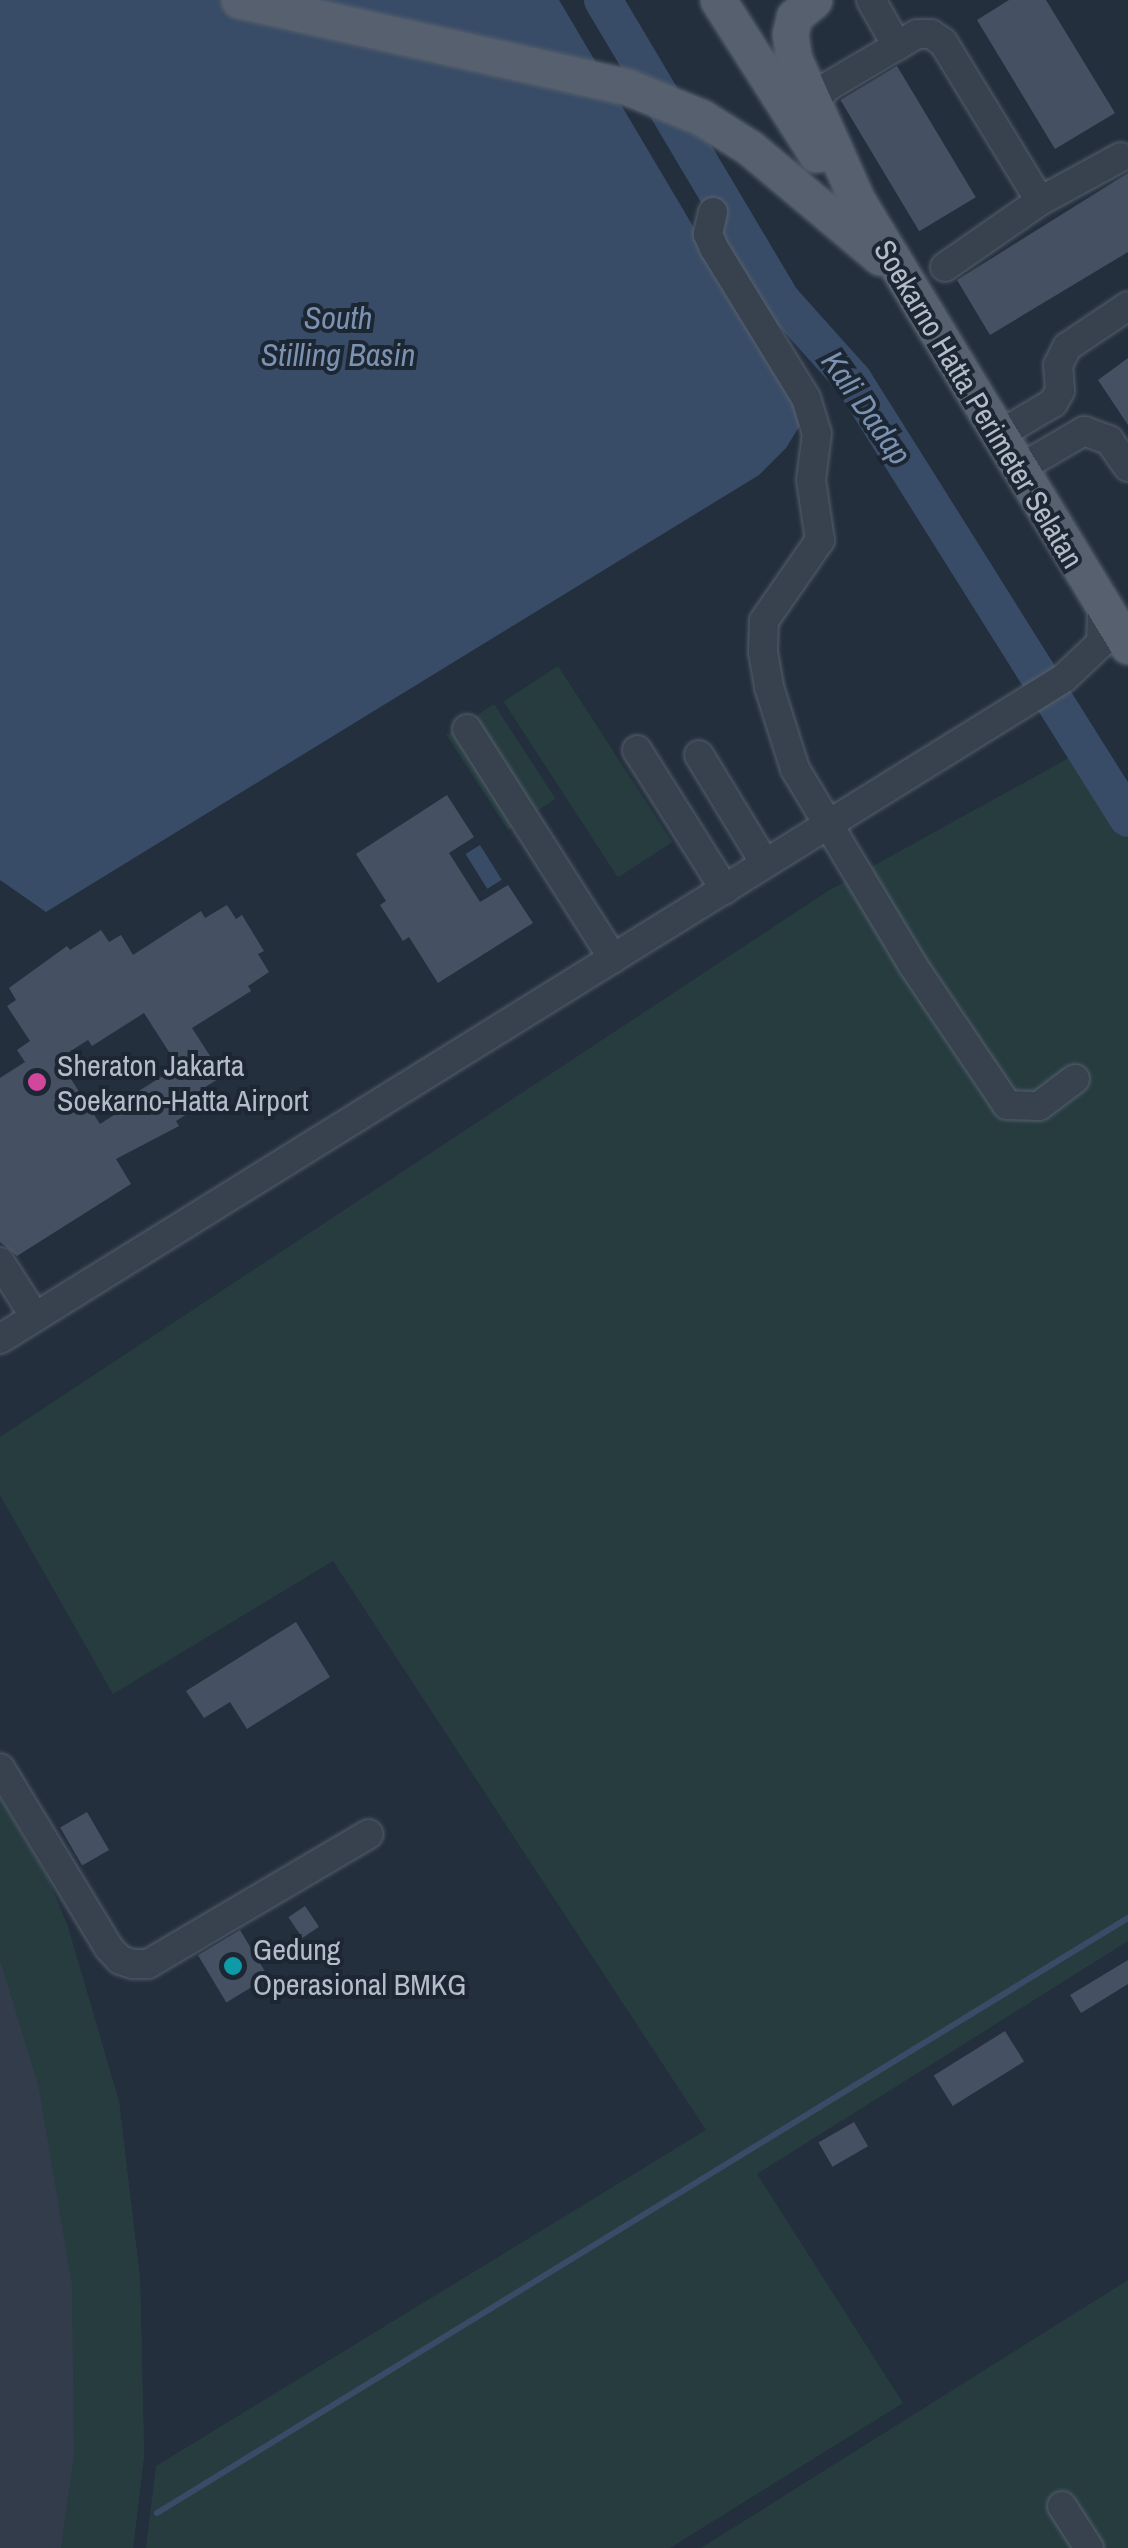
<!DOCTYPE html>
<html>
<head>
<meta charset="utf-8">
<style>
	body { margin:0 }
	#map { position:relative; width:1128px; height:2548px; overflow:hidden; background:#242f3e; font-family:"Archivo Narrow",sans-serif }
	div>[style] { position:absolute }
	.airport>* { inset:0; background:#323c4b }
	.green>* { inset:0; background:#263c3f; transform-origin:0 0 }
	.water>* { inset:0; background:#394c67; transform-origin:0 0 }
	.stream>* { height:6px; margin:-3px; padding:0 3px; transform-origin:3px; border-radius:3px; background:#394c67 }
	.river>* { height:38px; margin:-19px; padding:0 19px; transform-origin:19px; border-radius:19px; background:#394c67 }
	.building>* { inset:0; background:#455162; transform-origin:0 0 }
	.roads { filter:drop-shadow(0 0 2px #565f6c) drop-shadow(0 0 2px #565f6c) }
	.minor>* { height:28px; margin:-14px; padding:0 14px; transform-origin:14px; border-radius:14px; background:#38414e }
	.major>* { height:35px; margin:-17.5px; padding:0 17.5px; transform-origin:17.5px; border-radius:17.5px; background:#56606e }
	.dots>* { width:28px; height:28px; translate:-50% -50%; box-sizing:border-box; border:5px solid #1d2633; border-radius:50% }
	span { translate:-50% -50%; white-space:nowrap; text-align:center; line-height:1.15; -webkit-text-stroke:8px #1d2633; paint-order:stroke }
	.street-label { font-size:30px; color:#b4bcc9 }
	.poi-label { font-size:30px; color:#b4bcc9 }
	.left { translate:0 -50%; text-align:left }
	.water-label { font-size:32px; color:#7c92b1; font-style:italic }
</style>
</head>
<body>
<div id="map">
	<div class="airport">
		<div style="clip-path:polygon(0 1798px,47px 1877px,67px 1924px,119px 2102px,140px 2279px,144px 2455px,133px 2548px,0 2548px)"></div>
	</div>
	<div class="green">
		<div style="left:558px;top:666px;width:210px;height:65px;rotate:57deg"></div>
		<div style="left:494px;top:704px;width:113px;height:57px;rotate:57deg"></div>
		<div style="clip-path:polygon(1076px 754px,1128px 838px,1128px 1941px,757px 2174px,903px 2403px,670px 2548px,146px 2548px,156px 2466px,706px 2130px,333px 1561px,113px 1694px,0 1495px,0 1437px,828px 891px)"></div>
		<div style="clip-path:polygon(0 1798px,47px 1877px,67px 1924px,119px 2102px,140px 2279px,144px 2455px,133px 2548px,61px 2548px,74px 2457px,72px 2285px,39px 2088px,0 1960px)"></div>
		<div style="clip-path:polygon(1128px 2280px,1128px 2548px,701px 2548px)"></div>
	</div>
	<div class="water">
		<div style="clip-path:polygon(0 0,559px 0,790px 390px,802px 422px,786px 448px,759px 475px,46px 912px,0 880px)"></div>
		<div style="left:480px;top:845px;width:41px;height:17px;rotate:58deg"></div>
	</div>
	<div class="stream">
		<div style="left:157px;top:2513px;width:1139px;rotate:-31.5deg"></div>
	</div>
	<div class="river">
		<div style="left:603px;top:0;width:350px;rotate:59.3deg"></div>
		<div style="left:782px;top:301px;width:106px;rotate:48.1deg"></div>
		<div style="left:853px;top:380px;width:517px;rotate:57.88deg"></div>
	</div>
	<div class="building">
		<div style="clip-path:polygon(1009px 0,1046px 0,1115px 113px,1055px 149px,977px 20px)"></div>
		<div style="left:897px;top:66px;width:153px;height:66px;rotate:59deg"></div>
		<div style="clip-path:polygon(1128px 173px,1128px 252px,990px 335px,957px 280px)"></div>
		<div style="clip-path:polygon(1128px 358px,1128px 425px,1098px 380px)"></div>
		<div style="clip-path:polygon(447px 795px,474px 837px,449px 853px,480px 902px,508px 885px,533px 923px,438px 983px,409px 937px,403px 941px,380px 905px,386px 901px,356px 854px)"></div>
		<div style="clip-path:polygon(evenodd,227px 905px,236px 919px,242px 915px,264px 951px,258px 954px,269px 972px,248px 986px,251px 991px,192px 1028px,223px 1076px,202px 1089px,209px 1100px,176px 1121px,179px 1126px,116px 1159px,131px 1184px,17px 1256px,0 1242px,0 1078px,25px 1062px,17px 1050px,30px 1041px,7px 1006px,16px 1000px,9px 988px,67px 946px,70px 950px,101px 930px,109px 942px,121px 935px,133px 955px,201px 911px,205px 918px,227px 905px,144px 1013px,178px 1066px,128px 1098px,131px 1104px,100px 1124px,58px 1059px,88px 1040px,92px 1046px,144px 1013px)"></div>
		<div style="clip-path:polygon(296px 1622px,330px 1677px,247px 1729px,230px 1702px,204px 1718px,186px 1691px)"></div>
		<div style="left:87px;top:1812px;width:44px;height:31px;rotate:60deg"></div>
		<div style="left:305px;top:1906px;width:25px;height:20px;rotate:56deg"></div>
		<div style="left:240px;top:1930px;width:55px;height:49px;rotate:59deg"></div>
		<div style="clip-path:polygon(1128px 1960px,1128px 1984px,1081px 2013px,1070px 1995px)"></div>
		<div style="left:1005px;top:2031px;width:36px;height:84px;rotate:58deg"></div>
		<div style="left:854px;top:2122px;width:28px;height:41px;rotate:60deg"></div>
	</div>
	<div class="roads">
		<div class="minor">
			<div style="left:871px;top:0;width:53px;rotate:60.5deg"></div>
			<div style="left:811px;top:105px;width:24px;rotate:-48deg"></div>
			<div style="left:827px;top:87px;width:104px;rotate:-30.5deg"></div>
			<div style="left:917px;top:34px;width:14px"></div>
			<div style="left:931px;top:34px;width:14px;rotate:34deg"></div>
			<div style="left:943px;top:42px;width:186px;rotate:58.6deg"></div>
			<div style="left:713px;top:212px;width:23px;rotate:103deg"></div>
			<div style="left:708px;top:234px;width:15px;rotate:67deg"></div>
			<div style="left:714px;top:248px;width:176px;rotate:58.5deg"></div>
			<div style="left:806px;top:398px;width:37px;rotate:73deg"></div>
			<div style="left:817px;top:433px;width:47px;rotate:97.3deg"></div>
			<div style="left:811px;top:480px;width:61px;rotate:81.5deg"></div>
			<div style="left:820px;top:540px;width:98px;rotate:124.7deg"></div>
			<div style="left:764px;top:621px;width:31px;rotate:92deg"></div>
			<div style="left:763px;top:652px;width:36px;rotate:80deg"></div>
			<div style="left:769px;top:687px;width:86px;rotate:72.4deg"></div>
			<div style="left:795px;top:769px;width:227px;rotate:59deg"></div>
			<div style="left:912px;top:964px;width:170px;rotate:56deg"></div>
			<div style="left:1007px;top:1105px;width:32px;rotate:2deg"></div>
			<div style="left:1039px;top:1106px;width:45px;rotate:-36.9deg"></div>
			<div style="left:945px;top:267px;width:116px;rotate:-34.8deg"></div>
			<div style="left:1040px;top:201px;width:92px;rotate:-28.5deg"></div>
			<div style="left:999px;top:435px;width:63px;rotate:-30.7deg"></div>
			<div style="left:1053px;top:403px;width:14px;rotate:-60deg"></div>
			<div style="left:1060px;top:391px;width:26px;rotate:-94deg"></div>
			<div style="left:1058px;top:365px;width:20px;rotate:-63deg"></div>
			<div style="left:1067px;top:347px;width:73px;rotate:-33.9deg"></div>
			<div style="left:1017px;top:470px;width:78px;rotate:-30.2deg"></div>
			<div style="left:1084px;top:431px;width:27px;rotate:20deg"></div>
			<div style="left:1109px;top:440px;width:33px;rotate:55deg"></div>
			<div style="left:467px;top:729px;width:272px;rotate:57.5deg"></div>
			<div style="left:637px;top:750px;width:165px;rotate:57.8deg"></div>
			<div style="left:699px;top:755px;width:125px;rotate:58.7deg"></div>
			<div style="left:0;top:1262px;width:65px;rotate:57.5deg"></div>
			<div style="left:0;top:1339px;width:1253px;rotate:-31.85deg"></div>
			<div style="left:1064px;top:678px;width:51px;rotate:-43.4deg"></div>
			<div style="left:1101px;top:643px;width:35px;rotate:-88deg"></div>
			<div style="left:0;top:1768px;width:210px;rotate:58.8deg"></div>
			<div style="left:109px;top:1948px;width:16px;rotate:47deg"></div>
			<div style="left:120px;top:1960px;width:14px;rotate:17deg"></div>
			<div style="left:133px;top:1964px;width:15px"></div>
			<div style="left:148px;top:1964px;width:256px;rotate:-30.5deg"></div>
			<div style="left:1062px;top:2506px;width:50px;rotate:57.3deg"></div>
		</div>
		<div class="major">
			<div style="left:239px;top:0;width:398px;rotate:12.6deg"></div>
			<div style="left:627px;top:87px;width:80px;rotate:22.1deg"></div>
			<div style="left:701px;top:117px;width:58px;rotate:32.3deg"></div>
			<div style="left:750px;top:148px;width:170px;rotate:40deg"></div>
			<div style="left:718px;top:0;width:183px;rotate:57.5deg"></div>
			<div style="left:814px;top:0;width:26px;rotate:140deg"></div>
			<div style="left:794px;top:17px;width:17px;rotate:103deg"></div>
			<div style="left:790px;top:34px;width:25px;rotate:81deg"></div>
			<div style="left:794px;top:59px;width:154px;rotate:65.9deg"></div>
			<div style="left:857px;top:200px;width:522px;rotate:58.72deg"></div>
		</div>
	</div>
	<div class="dots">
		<div style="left:37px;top:1082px;background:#d1479c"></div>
		<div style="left:233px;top:1966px;background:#0f9aa8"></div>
	</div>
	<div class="street-label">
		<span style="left:979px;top:404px;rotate:59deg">Soekarno Hatta Perimeter Selatan</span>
	</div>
	<div class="poi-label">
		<span class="left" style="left:57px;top:1082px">Sheraton Jakarta<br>Soekarno-Hatta Airport</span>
		<span class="left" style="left:253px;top:1966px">Gedung<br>Operasional BMKG</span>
	</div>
	<div class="water-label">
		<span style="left:338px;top:337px">South<br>Stilling Basin</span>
		<span style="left:866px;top:408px;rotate:55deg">Kali Dadap</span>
	</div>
</div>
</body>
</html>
